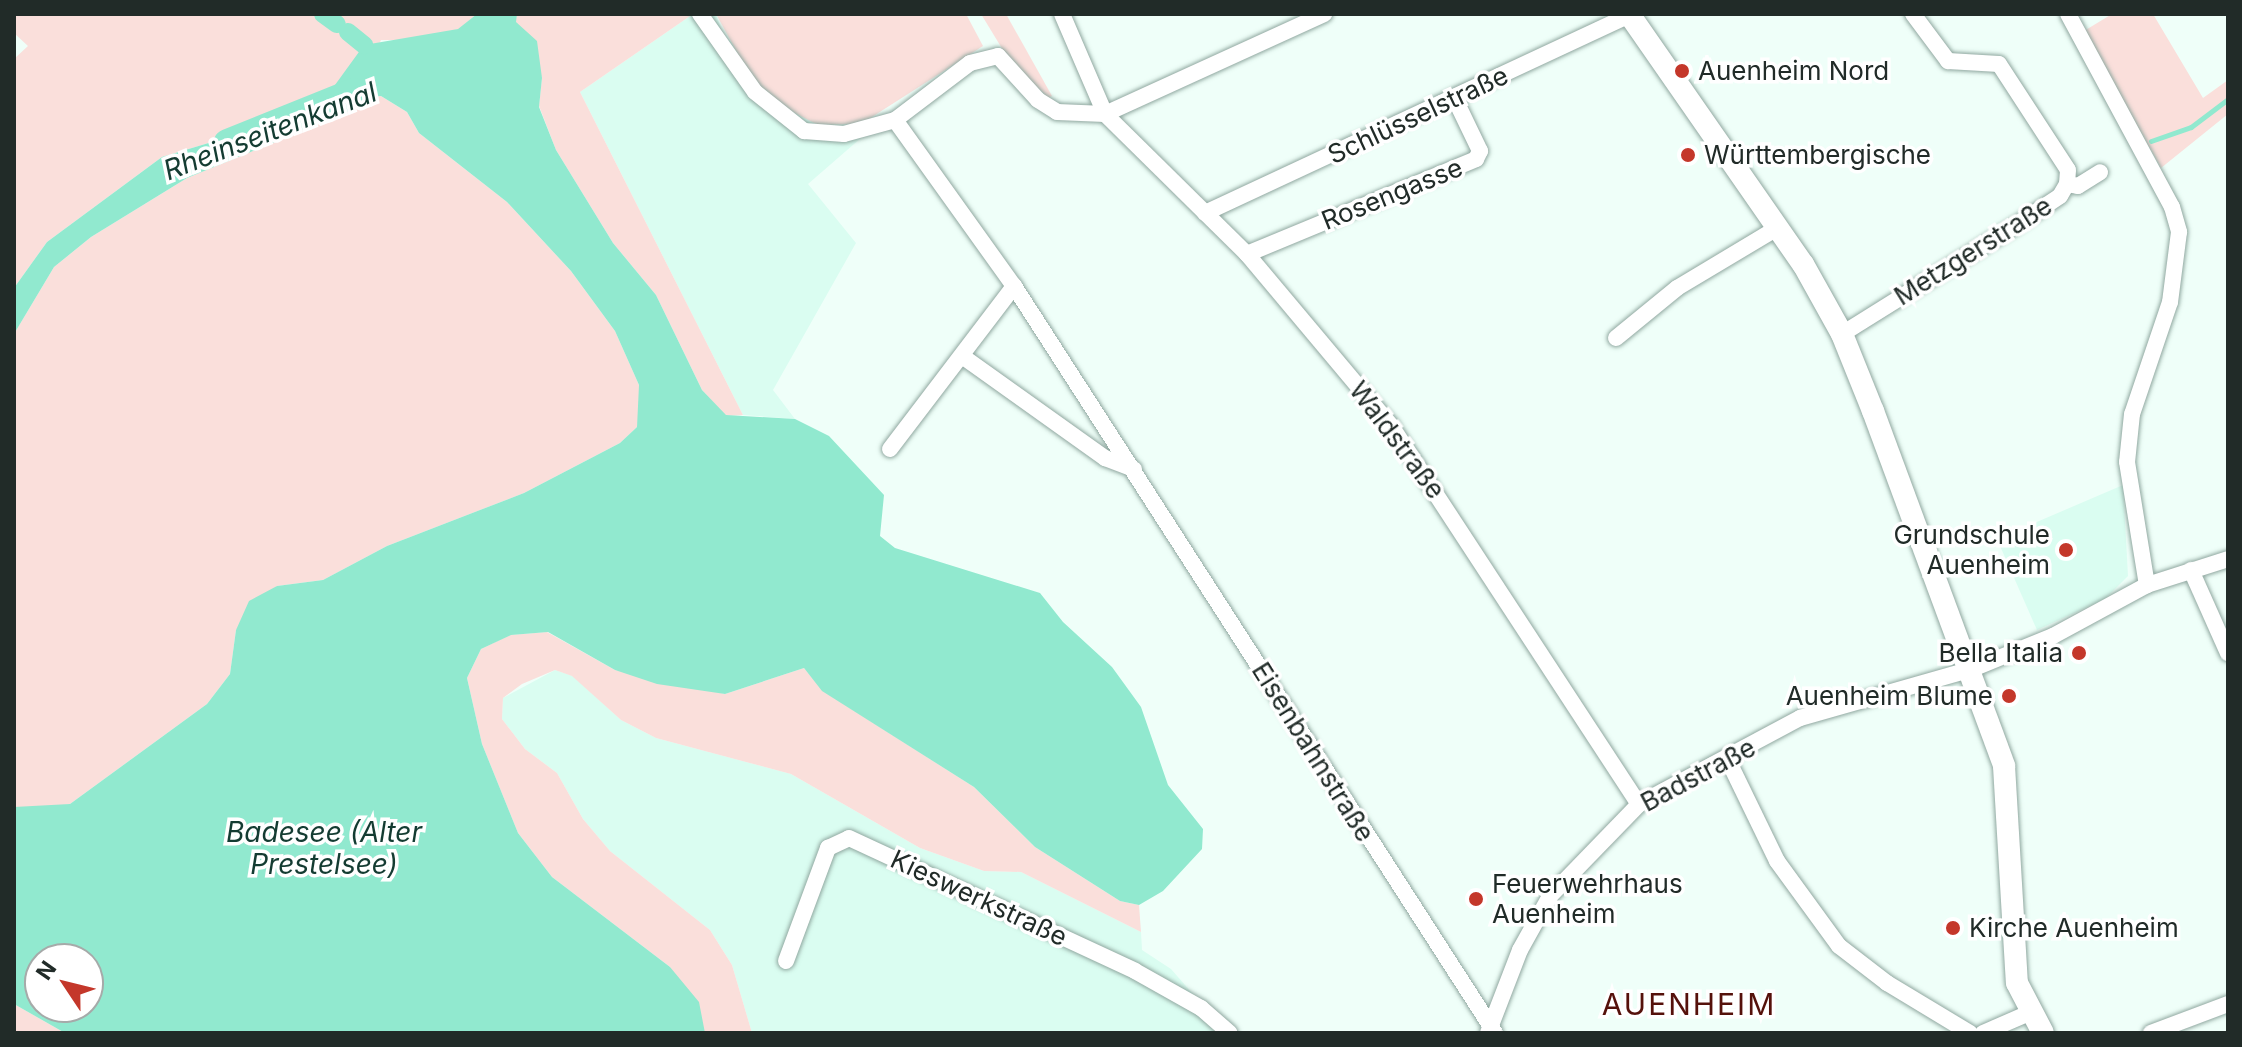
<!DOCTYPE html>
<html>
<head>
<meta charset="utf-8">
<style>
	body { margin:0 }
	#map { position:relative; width:2242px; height:1047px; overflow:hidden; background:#effff9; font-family:Inter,sans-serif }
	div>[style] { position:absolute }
	.built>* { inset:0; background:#dafdf1 }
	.green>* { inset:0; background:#fadfdb }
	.water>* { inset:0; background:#91e9cf }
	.stream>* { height:5px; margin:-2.5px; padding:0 2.5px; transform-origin:2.5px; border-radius:2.5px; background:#91e9cf }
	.canal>* { height:18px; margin:-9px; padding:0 9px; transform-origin:9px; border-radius:9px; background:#91e9cf }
	.river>* { height:30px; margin:-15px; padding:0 15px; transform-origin:15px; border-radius:15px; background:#91e9cf }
	.roads { filter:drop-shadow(0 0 2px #90a8a0) drop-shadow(0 0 2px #90a8a0) }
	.minor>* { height:16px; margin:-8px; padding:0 8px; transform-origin:8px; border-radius:8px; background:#fff }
	.tertiary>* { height:22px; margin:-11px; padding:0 11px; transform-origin:11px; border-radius:11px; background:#fff }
	.dots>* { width:22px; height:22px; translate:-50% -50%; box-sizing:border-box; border:4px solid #fff; border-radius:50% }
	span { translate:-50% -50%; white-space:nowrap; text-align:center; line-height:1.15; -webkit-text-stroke:7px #fff; paint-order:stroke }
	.poi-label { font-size:26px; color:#212b28 }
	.left { translate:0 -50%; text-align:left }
	.right { translate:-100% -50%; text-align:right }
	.street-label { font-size:26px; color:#212b28 }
	.water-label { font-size:28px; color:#143c32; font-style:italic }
	.quarter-label { font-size:30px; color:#55110b; letter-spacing:2px }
	.frame { position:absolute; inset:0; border:16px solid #212b28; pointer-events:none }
	.north { position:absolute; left:24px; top:943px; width:80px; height:80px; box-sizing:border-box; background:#fff; border:2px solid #a6aaa9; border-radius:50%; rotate:305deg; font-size:22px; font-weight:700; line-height:32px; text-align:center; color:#212b28 }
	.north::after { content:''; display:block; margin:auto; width:28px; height:36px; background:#c4372a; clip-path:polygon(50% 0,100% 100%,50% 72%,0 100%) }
</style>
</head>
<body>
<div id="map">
	<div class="built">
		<div style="clip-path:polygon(693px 14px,716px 14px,724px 37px,861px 124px,861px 138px,808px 184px,856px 243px,773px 390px,795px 419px,743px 415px,580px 92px)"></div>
		<div style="clip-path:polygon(2123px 485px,2128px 576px,2105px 599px,2037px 630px,1997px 539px)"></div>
		<div style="clip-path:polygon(555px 670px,573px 676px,621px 720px,656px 738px,791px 774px,920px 848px,984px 871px,1021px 872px,1141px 932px,1142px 950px,1171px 969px,1227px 1033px,752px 1033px,732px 965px,710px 930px,610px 851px,583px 819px,557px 773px,525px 749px,502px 719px,503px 698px)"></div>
	</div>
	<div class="green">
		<div style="clip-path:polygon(14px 14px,477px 14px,459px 29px,410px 40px,381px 40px,347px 112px,361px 98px,381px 96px,407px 112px,419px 133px,507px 202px,571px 271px,615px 331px,639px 385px,641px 406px,637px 427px,620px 443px,524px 493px,387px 546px,323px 580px,277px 586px,236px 630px,230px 674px,207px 704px,70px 804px,40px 810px,14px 807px,14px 334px,54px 267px,91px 237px,187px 178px,274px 142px,265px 126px,162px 157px,47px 242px,14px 288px,14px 59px,28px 46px,14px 33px)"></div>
		<div style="clip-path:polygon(517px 14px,693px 14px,580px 92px,743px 415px,726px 416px,702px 390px,656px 295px,613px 243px,556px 150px,539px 106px,542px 78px,515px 22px)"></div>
		<div style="clip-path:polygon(716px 14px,966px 14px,983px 46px,861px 124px,818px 125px,783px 107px,751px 78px)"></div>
		<div style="clip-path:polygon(981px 14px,1006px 14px,1052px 96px,1048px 98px,1006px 55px)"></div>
		<div style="clip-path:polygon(2112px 14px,2153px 14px,2203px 98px,2228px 80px,2228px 114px,2161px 168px,2084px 31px)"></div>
		<div style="clip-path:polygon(547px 632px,615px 670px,725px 694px,804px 668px,823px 691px,974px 787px,1035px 847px,1120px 901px,1139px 905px,1141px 932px,1021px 872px,984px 871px,920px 848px,791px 774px,656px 738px,621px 720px,572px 676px,555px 670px,522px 684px,503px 698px,502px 719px,525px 749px,557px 773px,583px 819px,610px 851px,710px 930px,732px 965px,752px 1033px,705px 1033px,670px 967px,552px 877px,518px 833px,482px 744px,467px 678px,481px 649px,510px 635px)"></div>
		<div style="clip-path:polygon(14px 1004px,65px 1033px,14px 1033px)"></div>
	</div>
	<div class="water">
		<div style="clip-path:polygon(evenodd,477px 14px,517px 14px,516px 22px,537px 41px,542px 78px,539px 107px,556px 150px,613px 243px,656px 295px,702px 390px,726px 415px,795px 419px,829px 436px,884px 495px,880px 536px,895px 548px,1040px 593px,1063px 622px,1112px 667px,1141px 707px,1168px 785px,1203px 829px,1202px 849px,1163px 891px,1139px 905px,1120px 901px,1035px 847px,974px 787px,822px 691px,804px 668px,725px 694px,657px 684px,615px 670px,548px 632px,511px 635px,481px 649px,467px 678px,482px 744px,518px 833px,552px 877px,670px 967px,699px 1002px,705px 1033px,65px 1033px,14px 1004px,14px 807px,70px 804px,207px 704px,230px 674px,236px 630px,249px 601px,277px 586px,323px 580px,387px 546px,524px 493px,620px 443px,637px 427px,639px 385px,615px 331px,571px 271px,507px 202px,419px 133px,407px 112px,381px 96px,361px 98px,330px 122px,319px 107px,364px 45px,458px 29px,477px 14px,88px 959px,88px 1007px,40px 1007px,40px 959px,88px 959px)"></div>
		<div style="clip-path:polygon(265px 126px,275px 142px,187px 178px,91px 237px,54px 267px,14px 334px,14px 288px,47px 242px,162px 157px)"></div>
	</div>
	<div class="stream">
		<div style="left:2151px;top:141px;width:42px;rotate:-19.3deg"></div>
		<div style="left:2191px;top:127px;width:46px;rotate:-37.1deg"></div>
	</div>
	<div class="canal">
		<div style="left:323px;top:14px;width:17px;rotate:36deg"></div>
		<div style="left:348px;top:32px;width:21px;rotate:39deg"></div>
	</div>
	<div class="river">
		<div style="left:228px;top:144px;width:136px;rotate:-22deg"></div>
	</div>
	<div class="roads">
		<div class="minor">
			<div style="left:700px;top:14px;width:95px;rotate:54.8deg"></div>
			<div style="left:755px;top:92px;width:63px;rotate:38.5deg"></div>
			<div style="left:804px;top:131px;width:40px;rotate:4.3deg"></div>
			<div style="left:844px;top:134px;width:53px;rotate:-15.4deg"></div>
			<div style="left:895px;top:120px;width:204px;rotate:54.4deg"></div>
			<div style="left:1014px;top:286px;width:888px;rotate:57.22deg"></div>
			<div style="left:1062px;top:14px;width:109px;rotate:66.7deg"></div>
			<div style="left:1105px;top:114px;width:241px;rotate:-24.5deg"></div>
			<div style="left:1913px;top:14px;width:59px;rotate:53.3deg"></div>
			<div style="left:1948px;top:61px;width:51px;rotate:3.4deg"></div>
			<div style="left:1999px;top:64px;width:126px;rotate:56.9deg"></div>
			<div style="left:2068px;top:170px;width:14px;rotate:94deg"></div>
			<div style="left:2068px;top:14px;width:219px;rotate:61.7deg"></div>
			<div style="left:2172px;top:207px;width:26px;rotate:74deg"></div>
			<div style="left:2179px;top:232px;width:71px;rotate:97.3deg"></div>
			<div style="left:2170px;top:302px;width:118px;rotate:108.7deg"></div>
			<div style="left:2132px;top:414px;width:48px;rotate:95.9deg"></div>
			<div style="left:2127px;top:462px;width:125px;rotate:80.8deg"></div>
			<div style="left:895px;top:120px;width:94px;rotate:-37.2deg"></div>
			<div style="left:970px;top:63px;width:29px;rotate:-14deg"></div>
			<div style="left:998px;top:56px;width:59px;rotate:47.7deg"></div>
			<div style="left:1038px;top:100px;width:22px;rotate:32deg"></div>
			<div style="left:1057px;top:112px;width:48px;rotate:2.4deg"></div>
			<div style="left:1105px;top:114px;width:199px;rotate:44.6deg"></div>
			<div style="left:1247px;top:254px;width:226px;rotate:50deg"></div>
			<div style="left:1392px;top:427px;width:451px;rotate:56.8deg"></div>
			<div style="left:1205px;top:213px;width:468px;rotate:-25deg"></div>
			<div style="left:1247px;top:254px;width:248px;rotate:-22.5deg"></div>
			<div style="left:1476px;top:159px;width:9px;rotate:-63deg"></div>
			<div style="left:1480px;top:151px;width:58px;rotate:-115.7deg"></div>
			<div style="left:1842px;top:334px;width:204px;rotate:-32deg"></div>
			<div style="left:2015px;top:226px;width:54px;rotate:-33.7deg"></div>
			<div style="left:2060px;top:196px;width:14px;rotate:-60deg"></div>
			<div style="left:2067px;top:184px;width:11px;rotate:10deg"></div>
			<div style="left:2078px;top:186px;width:26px;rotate:-32deg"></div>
			<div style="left:1616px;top:338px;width:79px;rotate:-39.3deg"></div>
			<div style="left:1677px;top:288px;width:119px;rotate:-30.9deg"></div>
			<div style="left:962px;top:356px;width:176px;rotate:35.5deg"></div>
			<div style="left:1105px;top:458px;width:31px;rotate:21deg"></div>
			<div style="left:890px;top:449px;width:205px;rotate:-52.7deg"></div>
			<div style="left:2191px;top:570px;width:91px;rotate:66deg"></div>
			<div style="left:1728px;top:760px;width:112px;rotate:64.1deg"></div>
			<div style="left:1777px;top:861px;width:105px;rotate:53.9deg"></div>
			<div style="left:1839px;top:946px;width:61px;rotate:37.6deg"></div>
			<div style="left:1887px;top:983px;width:97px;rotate:31.1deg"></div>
			<div style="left:786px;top:961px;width:121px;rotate:-69.6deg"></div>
			<div style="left:828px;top:848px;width:23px;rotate:-25deg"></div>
			<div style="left:849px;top:838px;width:315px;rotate:24.9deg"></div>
			<div style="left:1135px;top:971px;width:76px;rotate:29.3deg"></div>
			<div style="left:1201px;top:1008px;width:38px;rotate:41deg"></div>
			<div style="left:1488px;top:1033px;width:89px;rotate:-68.9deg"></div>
			<div style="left:1520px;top:950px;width:62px;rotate:-60.9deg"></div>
			<div style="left:1550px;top:896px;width:128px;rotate:-45.9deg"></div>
			<div style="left:1639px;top:804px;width:183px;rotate:-28.1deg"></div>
			<div style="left:1800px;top:718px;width:179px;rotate:-15.9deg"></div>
			<div style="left:1972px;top:669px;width:87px;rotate:-22.2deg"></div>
			<div style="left:2053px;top:636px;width:107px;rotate:-28.5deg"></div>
			<div style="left:2147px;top:585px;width:85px;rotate:-17.8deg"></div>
			<div style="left:1983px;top:1033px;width:50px;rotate:-23.5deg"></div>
			<div style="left:2151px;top:1033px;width:82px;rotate:-20.6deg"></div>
		</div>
		<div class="tertiary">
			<div style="left:1629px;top:14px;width:305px;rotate:55.2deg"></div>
			<div style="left:1803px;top:264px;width:80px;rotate:60.9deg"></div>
			<div style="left:1842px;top:334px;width:83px;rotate:68.1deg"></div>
			<div style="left:1873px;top:411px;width:378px;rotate:69.7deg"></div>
			<div style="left:2004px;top:766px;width:217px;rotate:86.6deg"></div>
			<div style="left:2017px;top:983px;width:56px;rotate:62.5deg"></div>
		</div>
	</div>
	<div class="dots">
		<div style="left:1682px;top:71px;background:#c4372a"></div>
		<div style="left:1688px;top:155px;background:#c4372a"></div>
		<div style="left:2066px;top:550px;background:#c4372a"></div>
		<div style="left:2079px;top:653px;background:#c4372a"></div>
		<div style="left:2009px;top:696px;background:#c4372a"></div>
		<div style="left:1476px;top:899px;background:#c4372a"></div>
		<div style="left:1953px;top:928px;background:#c4372a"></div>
	</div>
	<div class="poi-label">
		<span class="left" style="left:1698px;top:71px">Auenheim Nord</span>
		<span class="left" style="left:1704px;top:155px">Württembergische</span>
		<span class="right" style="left:2050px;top:550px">Grundschule<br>Auenheim</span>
		<span class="right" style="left:2063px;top:653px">Bella Italia</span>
		<span class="right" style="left:1993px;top:696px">Auenheim Blume</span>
		<span class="left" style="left:1492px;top:899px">Feuerwehrhaus<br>Auenheim</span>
		<span class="left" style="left:1969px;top:928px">Kirche Auenheim</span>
	</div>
	<div class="street-label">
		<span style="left:1418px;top:115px;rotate:-25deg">Schlüsselstraße</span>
		<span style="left:1392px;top:194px;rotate:-22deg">Rosengasse</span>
		<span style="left:1973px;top:251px;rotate:-32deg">Metzgerstraße</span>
		<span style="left:1397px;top:440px;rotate:53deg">Waldstraße</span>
		<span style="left:1313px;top:752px;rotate:58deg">Eisenbahnstraße</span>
		<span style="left:1698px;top:775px;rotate:-28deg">Badstraße</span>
		<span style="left:979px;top:898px;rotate:25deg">Kieswerkstraße</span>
	</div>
	<div class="water-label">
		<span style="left:270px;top:131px;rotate:-21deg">Rheinseitenkanal</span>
		<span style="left:324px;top:848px">Badesee (Alter<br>Prestelsee)</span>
	</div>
	<div class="quarter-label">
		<span style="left:1689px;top:1004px">AUENHEIM</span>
	</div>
	<div class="frame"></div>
	<div class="north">N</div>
</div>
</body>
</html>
